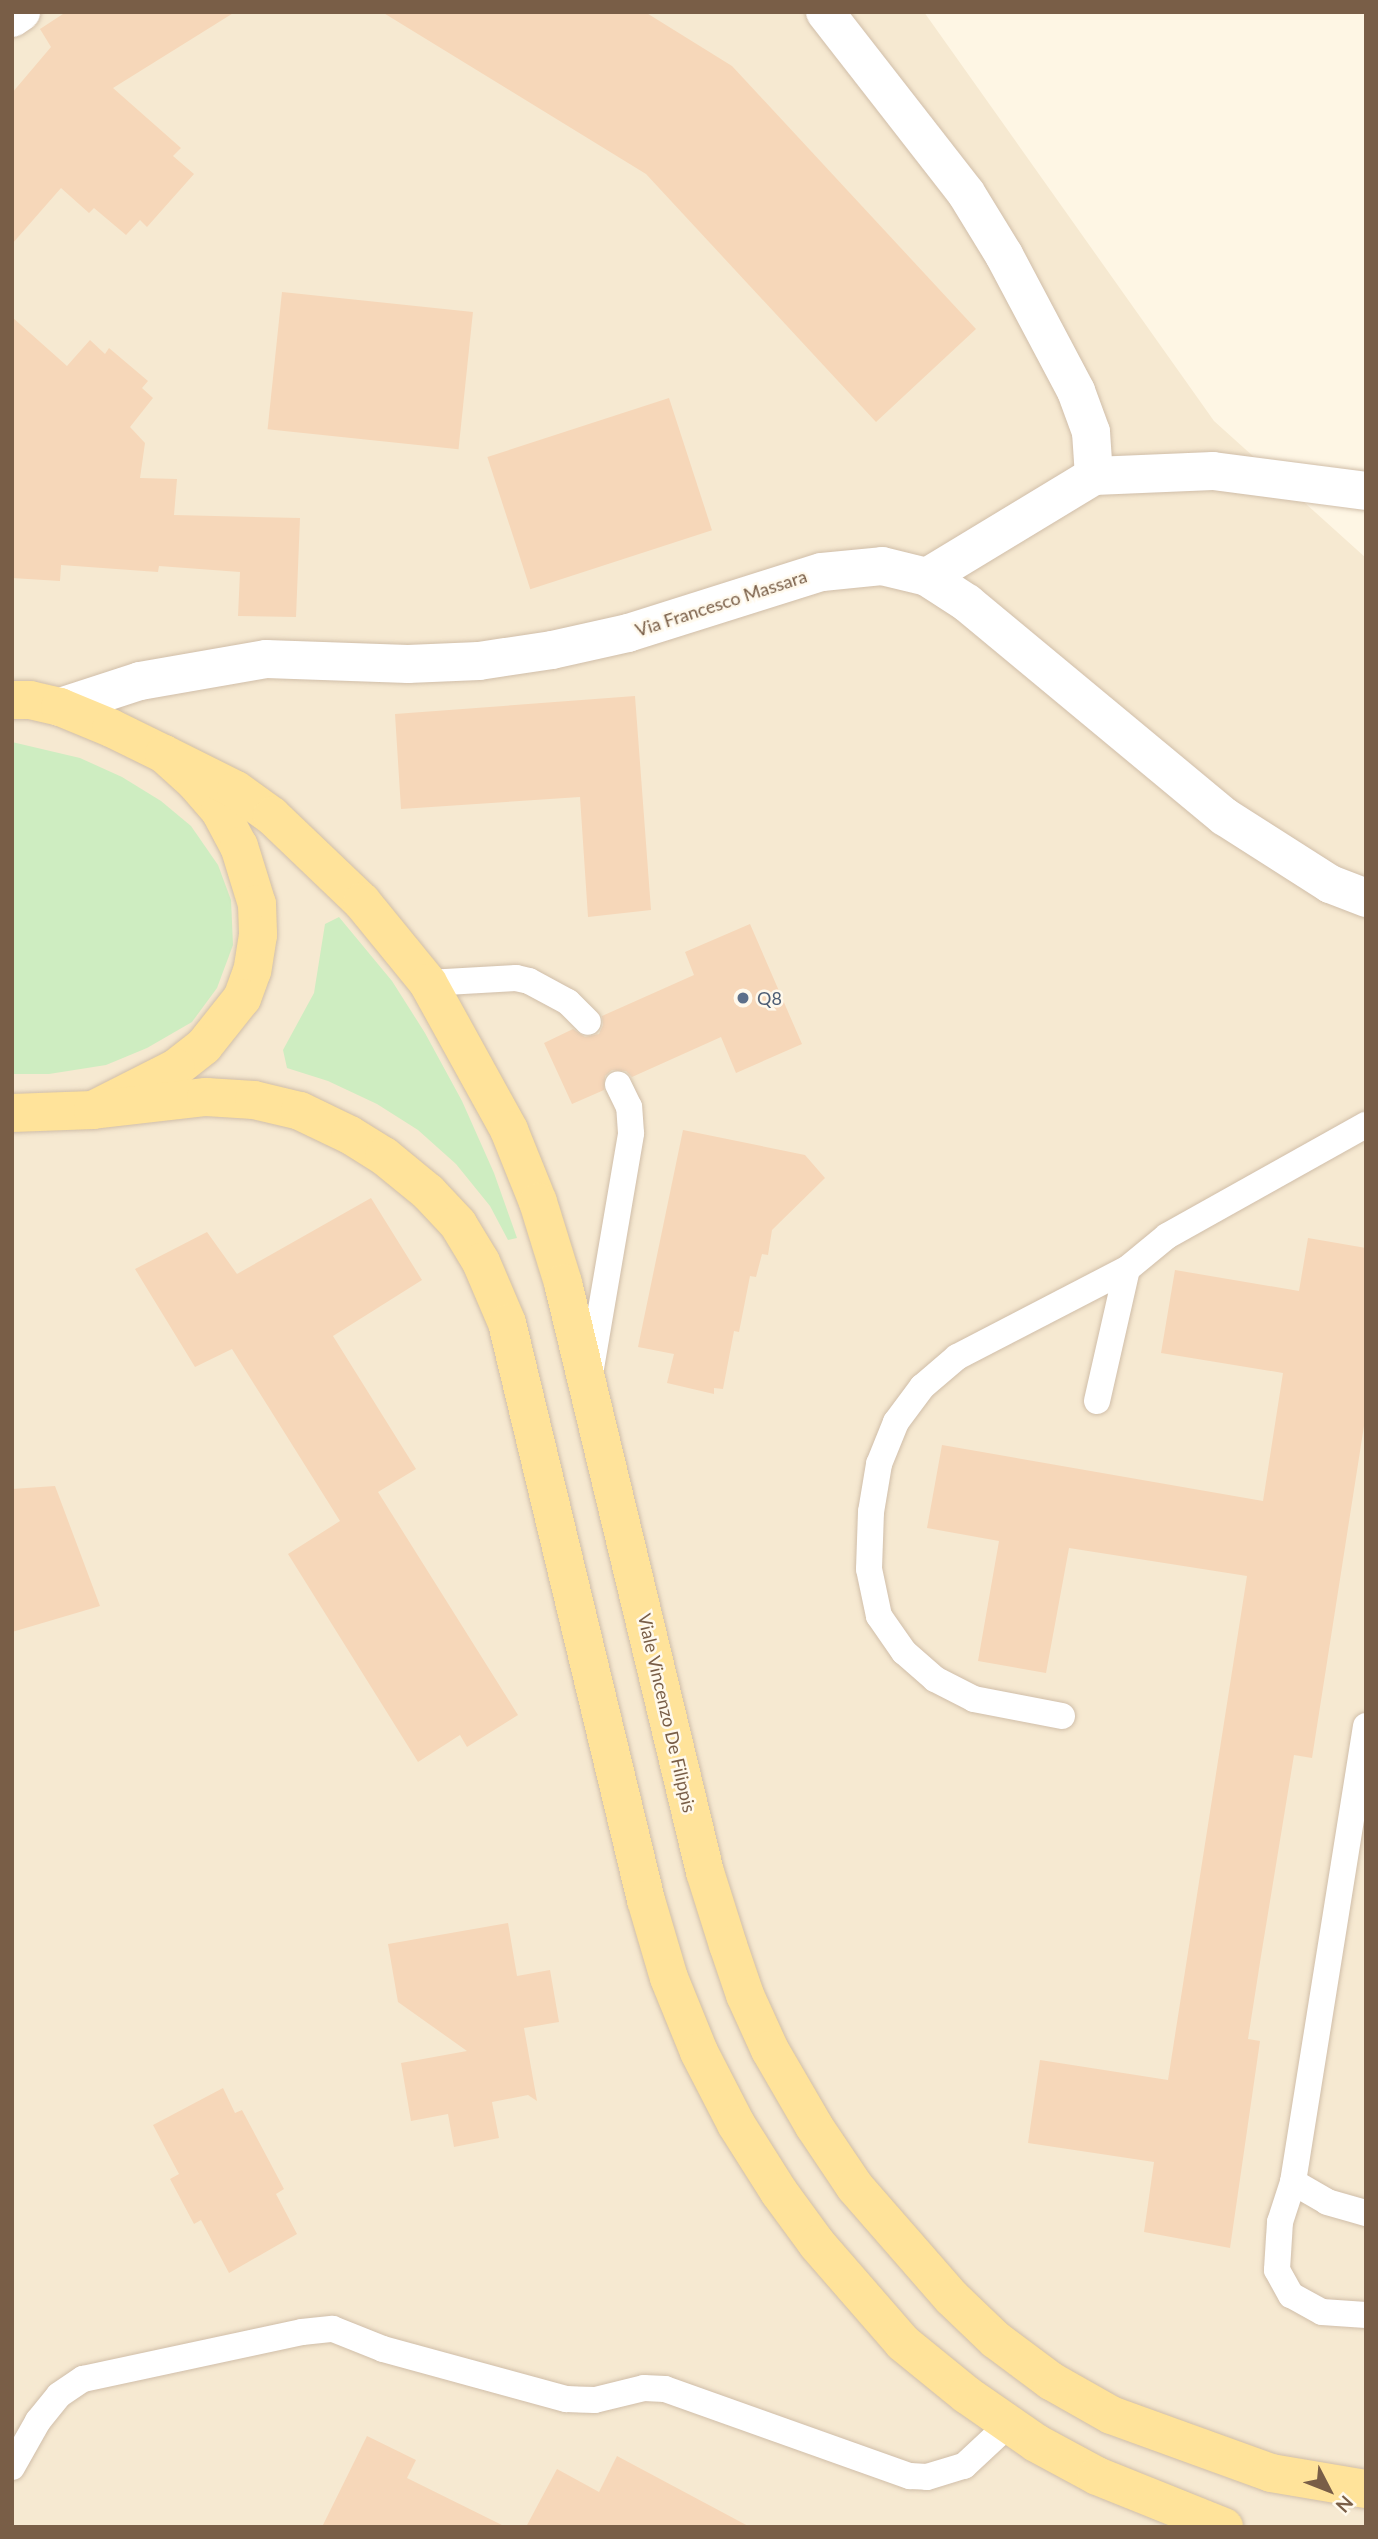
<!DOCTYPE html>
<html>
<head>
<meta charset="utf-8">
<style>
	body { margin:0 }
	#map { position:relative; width:1378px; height:2539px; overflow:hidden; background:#fef6e4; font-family:Lato,sans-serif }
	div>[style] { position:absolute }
	.residential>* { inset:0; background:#f6e9d1 }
	.green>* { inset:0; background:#ceedc1 }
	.building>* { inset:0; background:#f6d7b9; transform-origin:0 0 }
	.roads { filter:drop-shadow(0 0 2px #d0bea9) drop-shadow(0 0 2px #d0bea9) }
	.lane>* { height:26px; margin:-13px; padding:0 13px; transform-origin:13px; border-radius:13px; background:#fff }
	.street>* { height:38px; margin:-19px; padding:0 19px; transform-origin:19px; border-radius:19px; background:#fff }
	.primary>* { height:38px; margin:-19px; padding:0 19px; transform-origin:19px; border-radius:19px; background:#ffe39a }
	.dots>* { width:19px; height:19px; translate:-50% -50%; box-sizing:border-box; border:4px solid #fff9ec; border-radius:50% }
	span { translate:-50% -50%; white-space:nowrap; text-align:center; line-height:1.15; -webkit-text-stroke:5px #fff9ec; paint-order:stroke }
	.street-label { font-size:18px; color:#795e47 }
	.service-label { font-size:18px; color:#4e5e75 }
	.left { translate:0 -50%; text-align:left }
	.frame { position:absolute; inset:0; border:14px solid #795e47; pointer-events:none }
	.north { position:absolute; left:1294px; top:2455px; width:70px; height:70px; -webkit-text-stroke:5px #fff9ec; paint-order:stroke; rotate:132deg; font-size:19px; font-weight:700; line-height:28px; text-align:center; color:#795e47 }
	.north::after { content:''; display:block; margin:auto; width:24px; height:32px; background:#795e47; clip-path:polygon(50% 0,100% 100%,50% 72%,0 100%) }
</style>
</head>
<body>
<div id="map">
	<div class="residential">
		<div style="clip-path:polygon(12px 12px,924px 12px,1214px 421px,1366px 558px,1366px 2527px,12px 2527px)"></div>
	</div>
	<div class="green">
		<div style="clip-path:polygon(12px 742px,80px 758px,122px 777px,161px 801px,191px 826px,218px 865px,231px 900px,233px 945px,217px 988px,192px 1022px,147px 1048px,106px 1065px,49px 1074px,12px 1074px)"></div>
		<div style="clip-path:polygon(339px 917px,392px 981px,425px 1033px,462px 1101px,494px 1173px,517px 1238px,508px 1240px,490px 1206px,456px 1164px,418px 1130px,377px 1104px,328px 1081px,287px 1068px,283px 1050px,314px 993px,325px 924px)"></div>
	</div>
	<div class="building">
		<div style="clip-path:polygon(66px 12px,235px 12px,113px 88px,181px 148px,173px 156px,194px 174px,147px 227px,140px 220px,126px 235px,94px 208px,89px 213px,61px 188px,12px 244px,12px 93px,51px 47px,40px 29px)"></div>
		<div style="clip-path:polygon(382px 12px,645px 12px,732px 66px,976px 329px,876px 422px,646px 174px)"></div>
		<div style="left:282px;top:292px;width:192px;height:138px;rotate:6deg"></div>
		<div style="clip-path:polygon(12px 317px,67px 366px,90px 340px,105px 354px,109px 348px,148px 381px,142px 388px,153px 398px,130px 427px,145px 443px,140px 478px,177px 479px,174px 515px,300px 518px,296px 617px,238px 616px,240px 572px,159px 566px,158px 572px,61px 565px,60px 581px,12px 578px)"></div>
		<div style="left:669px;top:398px;width:139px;height:191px;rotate:72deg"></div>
		<div style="clip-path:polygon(635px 696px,651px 910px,588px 917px,580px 797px,401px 809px,395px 714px)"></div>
		<div style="clip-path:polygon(750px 924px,802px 1044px,736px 1073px,721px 1037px,632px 1077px,626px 1071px,612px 1070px,605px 1076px,604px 1090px,572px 1104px,544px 1043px,573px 1029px,585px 1037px,599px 1034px,603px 1025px,602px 1016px,694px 975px,685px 952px)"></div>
		<div style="clip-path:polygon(683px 1130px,805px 1155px,825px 1178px,772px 1230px,768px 1255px,762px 1254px,756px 1277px,750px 1276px,739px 1332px,734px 1331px,723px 1389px,714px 1388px,714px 1394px,667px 1383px,674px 1354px,638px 1347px)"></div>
		<div style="clip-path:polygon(371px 1198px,422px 1280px,333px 1336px,416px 1469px,378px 1492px,518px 1715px,467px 1747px,460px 1735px,418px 1762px,288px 1554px,340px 1521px,232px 1349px,195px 1367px,135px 1269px,207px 1232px,237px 1274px)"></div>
		<div style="clip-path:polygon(1308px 1238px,1366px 1248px,1366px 1413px,1312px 1758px,1294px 1755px,1261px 1956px,1248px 2039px,1260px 2041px,1230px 2248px,1144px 2232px,1154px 2162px,1028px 2143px,1040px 2060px,1168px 2080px,1247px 1576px,1069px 1548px,1046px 1673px,978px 1661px,999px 1541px,927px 1528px,942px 1445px,1263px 1501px,1283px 1373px,1161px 1353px,1175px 1270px,1299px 1291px)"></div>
		<div style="clip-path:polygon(55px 1486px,100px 1606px,12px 1632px,12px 1489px)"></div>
		<div style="clip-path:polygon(508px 1923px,517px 1976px,550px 1970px,559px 2022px,524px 2028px,537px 2101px,528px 2095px,492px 2102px,499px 2138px,454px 2147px,448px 2114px,411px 2121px,401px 2063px,467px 2051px,398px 2002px,388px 1944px)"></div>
		<div style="clip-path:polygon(223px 2088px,235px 2113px,242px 2110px,284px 2189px,276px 2194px,297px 2234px,229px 2273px,201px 2220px,194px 2224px,170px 2179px,179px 2174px,153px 2125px)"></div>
		<div style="clip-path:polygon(367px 2436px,416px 2460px,407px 2478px,506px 2527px,322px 2527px)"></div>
		<div style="clip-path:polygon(617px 2456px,750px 2527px,526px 2527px,557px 2469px,599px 2492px)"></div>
	</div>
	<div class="roads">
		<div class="lane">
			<div style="left:428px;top:983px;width:88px;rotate:-3.3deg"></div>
			<div style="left:516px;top:978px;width:13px;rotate:13deg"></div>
			<div style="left:529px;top:981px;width:44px;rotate:28.3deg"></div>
			<div style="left:568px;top:1002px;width:28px;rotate:45deg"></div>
			<div style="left:590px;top:1374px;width:244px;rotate:-80.3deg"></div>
			<div style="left:631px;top:1133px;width:26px;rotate:-94deg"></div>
			<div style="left:629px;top:1107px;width:25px;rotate:-116deg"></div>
			<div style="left:1097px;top:1401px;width:135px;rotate:-77.2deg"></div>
			<div style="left:1127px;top:1269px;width:52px;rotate:-39.5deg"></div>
			<div style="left:1167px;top:1236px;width:228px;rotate:-29.2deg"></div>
			<div style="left:1062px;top:1716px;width:90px;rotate:-169.1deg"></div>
			<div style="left:974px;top:1699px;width:44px;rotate:-152.9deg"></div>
			<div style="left:935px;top:1679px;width:41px;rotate:-138.9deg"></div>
			<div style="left:904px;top:1652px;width:44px;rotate:-124.8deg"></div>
			<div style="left:879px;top:1616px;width:48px;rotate:-102deg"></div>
			<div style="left:869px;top:1569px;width:57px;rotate:-88deg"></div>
			<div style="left:871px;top:1512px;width:49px;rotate:-80.5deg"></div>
			<div style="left:879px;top:1464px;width:45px;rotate:-68deg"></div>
			<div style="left:896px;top:1422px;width:44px;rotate:-53.4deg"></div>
			<div style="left:922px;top:1387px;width:46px;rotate:-40.6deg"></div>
			<div style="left:957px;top:1357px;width:191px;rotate:-27.4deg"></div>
			<div style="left:1366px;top:1726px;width:462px;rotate:99.1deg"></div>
			<div style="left:1293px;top:2182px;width:42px;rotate:108deg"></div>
			<div style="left:1280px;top:2222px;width:48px;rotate:93.6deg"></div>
			<div style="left:1277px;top:2270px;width:29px;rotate:61deg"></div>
			<div style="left:1291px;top:2295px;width:35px;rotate:29deg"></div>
			<div style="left:1322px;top:2312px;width:44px;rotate:3.9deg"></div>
			<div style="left:1293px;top:2182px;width:39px;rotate:30deg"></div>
			<div style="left:1327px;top:2202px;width:41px;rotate:15.8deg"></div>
			<div style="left:12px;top:2467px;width:53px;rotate:-60.5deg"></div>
			<div style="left:38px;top:2421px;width:33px;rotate:-51deg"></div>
			<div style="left:59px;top:2395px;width:29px;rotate:-34deg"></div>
			<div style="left:83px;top:2379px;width:224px;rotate:-12.1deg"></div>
			<div style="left:302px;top:2332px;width:31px;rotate:-6deg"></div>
			<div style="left:333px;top:2329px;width:54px;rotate:21.8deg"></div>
			<div style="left:383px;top:2349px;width:190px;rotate:15.3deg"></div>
			<div style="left:566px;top:2399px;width:29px;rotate:2deg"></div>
			<div style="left:595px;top:2400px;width:50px;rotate:-13.8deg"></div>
			<div style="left:644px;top:2388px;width:21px;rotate:3deg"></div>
			<div style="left:665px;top:2389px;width:260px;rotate:19.6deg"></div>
			<div style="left:910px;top:2476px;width:17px;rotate:3deg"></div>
			<div style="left:927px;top:2477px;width:39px;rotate:-17deg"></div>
			<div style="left:964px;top:2466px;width:62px;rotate:-43deg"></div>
		</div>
		<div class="street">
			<div style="left:825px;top:12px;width:229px;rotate:52.1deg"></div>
			<div style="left:966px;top:193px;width:73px;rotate:58.5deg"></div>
			<div style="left:1004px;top:255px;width:154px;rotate:62.1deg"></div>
			<div style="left:1076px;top:391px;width:44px;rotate:69.9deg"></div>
			<div style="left:1091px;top:432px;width:44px;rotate:86.1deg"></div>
			<div style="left:12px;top:18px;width:11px;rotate:-34deg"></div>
			<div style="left:927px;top:577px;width:195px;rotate:-31.2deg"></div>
			<div style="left:1094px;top:476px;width:119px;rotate:-2.4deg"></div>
			<div style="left:1213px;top:471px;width:154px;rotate:7.4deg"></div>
			<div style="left:60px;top:707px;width:84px;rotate:-18deg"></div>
			<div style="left:140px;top:681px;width:128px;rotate:-9.9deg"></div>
			<div style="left:266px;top:659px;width:142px;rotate:2deg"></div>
			<div style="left:408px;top:664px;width:71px;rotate:-2.4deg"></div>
			<div style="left:479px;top:661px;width:74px;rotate:-8.6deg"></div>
			<div style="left:552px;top:650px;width:78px;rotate:-12.6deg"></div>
			<div style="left:628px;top:633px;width:203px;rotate:-17.5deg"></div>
			<div style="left:822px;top:572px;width:60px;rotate:-5.7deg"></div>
			<div style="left:882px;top:566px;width:46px;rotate:13.7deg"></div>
			<div style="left:927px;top:577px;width:48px;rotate:33deg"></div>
			<div style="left:967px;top:603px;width:335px;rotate:39.7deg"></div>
			<div style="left:1225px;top:817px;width:125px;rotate:32.5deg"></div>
			<div style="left:1330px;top:884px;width:39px;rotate:21deg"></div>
		</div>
		<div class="primary">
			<div style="left:12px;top:700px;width:18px"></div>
			<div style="left:30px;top:700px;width:31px;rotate:13deg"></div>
			<div style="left:60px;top:707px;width:55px;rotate:22.4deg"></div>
			<div style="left:111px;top:728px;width:59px;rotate:26.1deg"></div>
			<div style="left:164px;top:754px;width:42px;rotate:42.1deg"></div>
			<div style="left:195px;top:782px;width:38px;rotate:49deg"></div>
			<div style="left:220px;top:811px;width:40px;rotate:62deg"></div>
			<div style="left:239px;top:846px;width:61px;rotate:72.8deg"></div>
			<div style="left:257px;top:904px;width:31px;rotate:88deg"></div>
			<div style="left:258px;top:935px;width:36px;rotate:99deg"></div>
			<div style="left:252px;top:971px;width:29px;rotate:110deg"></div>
			<div style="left:242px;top:998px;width:61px;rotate:128.4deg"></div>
			<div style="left:204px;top:1046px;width:36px;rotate:142deg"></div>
			<div style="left:176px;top:1068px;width:93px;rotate:153.2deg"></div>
			<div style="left:93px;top:1110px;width:81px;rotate:177.9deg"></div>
			<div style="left:164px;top:754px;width:80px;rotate:26.6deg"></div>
			<div style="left:236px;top:790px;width:44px;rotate:35.8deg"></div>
			<div style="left:272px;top:816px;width:124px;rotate:43.7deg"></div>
			<div style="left:362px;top:902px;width:104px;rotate:50.8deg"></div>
			<div style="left:428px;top:983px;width:168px;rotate:61.1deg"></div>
			<div style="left:509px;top:1130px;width:78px;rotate:68.1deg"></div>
			<div style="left:538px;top:1202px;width:85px;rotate:72.8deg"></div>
			<div style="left:563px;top:1283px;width:606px;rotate:76.45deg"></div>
			<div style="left:705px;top:1872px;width:77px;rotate:72.5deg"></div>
			<div style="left:728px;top:1945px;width:53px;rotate:71.2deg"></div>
			<div style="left:745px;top:1995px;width:60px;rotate:65.6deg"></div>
			<div style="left:770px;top:2050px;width:88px;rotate:59.9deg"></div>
			<div style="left:814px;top:2126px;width:73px;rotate:56.1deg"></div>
			<div style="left:855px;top:2187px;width:147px;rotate:48.9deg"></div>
			<div style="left:952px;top:2298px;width:61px;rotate:43.7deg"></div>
			<div style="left:996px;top:2340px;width:69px;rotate:36.7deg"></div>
			<div style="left:1051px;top:2381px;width:69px;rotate:29.5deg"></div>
			<div style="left:1111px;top:2415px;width:170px;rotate:19.9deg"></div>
			<div style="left:1271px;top:2473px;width:96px;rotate:9.6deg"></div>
			<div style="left:93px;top:1110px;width:114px;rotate:-6.6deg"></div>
			<div style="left:206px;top:1097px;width:48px;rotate:3.6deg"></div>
			<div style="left:254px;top:1100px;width:47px;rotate:13.4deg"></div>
			<div style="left:300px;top:1111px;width:55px;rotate:25.6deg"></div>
			<div style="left:350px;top:1135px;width:40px;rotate:32deg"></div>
			<div style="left:384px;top:1156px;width:57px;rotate:39.3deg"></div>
			<div style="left:428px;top:1192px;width:44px;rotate:46.8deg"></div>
			<div style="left:458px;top:1224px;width:44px;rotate:58.8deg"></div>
			<div style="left:481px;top:1262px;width:66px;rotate:66.9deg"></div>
			<div style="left:507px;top:1323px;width:594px;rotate:76.46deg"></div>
			<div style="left:646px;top:1900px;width:81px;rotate:73.6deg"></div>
			<div style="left:669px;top:1978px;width:80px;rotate:67.9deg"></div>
			<div style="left:699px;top:2052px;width:81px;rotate:62.8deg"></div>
			<div style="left:736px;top:2124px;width:80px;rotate:57.7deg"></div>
			<div style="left:779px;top:2192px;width:64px;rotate:53.8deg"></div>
			<div style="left:817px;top:2244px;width:131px;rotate:49deg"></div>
			<div style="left:903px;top:2343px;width:82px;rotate:39.1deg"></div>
			<div style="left:967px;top:2395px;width:84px;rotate:34.8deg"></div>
			<div style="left:1036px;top:2443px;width:69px;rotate:28.4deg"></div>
			<div style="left:1097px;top:2476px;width:137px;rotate:21.9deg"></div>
		</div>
	</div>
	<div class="dots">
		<div style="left:743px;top:998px;background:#5c6f8a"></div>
	</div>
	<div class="street-label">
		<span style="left:721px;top:603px;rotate:-18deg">Via Francesco Massara</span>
		<span style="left:667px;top:1713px;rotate:77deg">Viale Vincenzo De Filippis</span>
	</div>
	<div class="service-label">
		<span class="left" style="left:757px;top:998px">Q8</span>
	</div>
	<div class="frame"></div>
	<div class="north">N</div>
</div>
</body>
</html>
